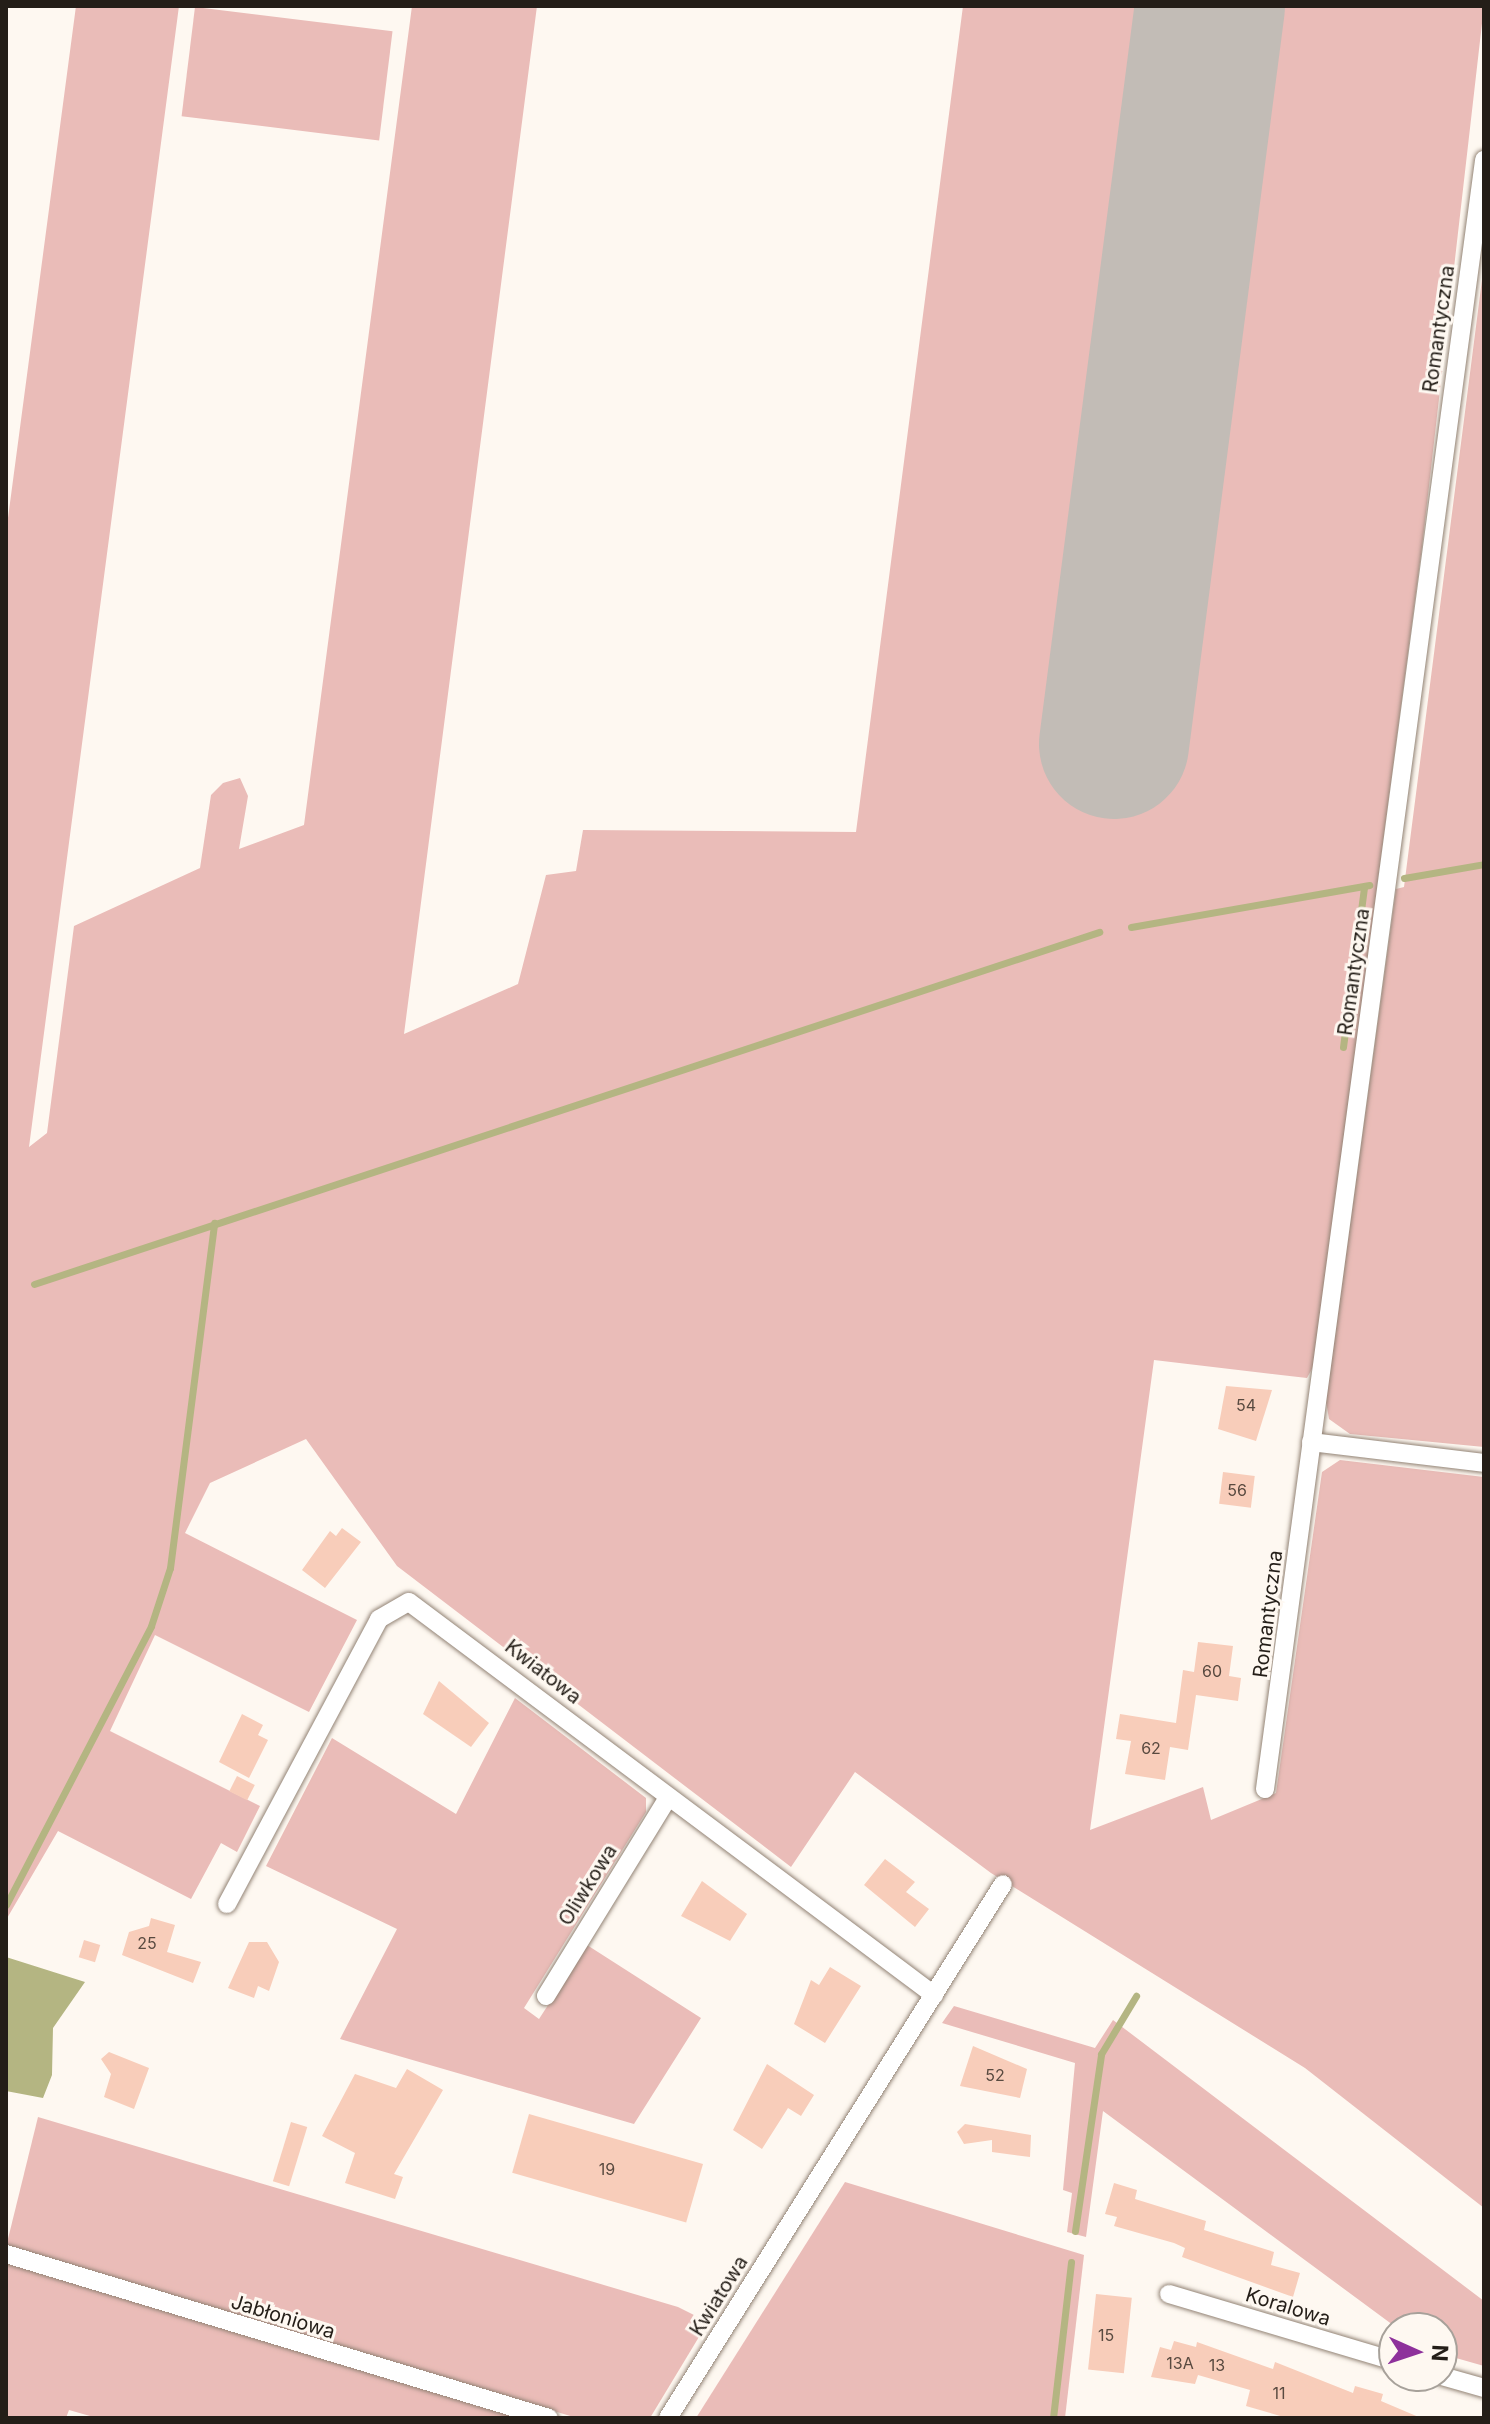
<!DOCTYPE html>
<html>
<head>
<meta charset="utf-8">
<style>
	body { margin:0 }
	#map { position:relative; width:1490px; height:2424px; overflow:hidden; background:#fef8f1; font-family:Inter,sans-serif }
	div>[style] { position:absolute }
	.green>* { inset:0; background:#eabcb8; transform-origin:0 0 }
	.water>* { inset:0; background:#b4b582 }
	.stream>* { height:7px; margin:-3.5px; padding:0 3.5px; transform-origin:3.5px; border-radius:3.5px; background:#b4b582 }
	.runway>* { height:150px; margin:-75px; padding:0 75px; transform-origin:75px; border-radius:75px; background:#c2bcb6 }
	.building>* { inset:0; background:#f8cdba; transform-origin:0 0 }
	.roads { filter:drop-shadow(0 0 2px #928375) drop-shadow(0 0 2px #928375) }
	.street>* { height:18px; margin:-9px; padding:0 9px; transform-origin:9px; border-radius:9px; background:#fff }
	span { translate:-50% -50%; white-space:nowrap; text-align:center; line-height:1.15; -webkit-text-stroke:6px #fef8f1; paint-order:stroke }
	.number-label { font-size:16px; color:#594a40 }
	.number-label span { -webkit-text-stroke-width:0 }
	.street-label { font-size:20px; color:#241e18 }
	.frame { position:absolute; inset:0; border:8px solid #241e18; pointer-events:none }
	.north { position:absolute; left:1378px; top:2312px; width:80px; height:80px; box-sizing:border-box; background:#fef8f1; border:2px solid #a7a19a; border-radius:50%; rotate:93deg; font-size:22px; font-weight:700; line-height:32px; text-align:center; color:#241e18 }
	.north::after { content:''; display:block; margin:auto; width:28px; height:36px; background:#8e319b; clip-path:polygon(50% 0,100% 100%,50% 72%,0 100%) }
</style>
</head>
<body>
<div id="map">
	<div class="green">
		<div style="clip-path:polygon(76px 6px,179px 6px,29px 1147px,47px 1133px,74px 926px,200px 868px,211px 795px,223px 783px,240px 778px,248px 796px,239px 849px,304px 825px,412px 6px,537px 6px,404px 1034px,518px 984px,546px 875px,576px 871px,583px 830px,856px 832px,963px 6px,1484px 6px,1422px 547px,1314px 1365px,1307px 1378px,1154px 1360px,1090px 1830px,1203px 1787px,1211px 1820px,1276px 1793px,1322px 1472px,1340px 1460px,1484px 1477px,1484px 2208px,1305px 2068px,991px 1873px,855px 1772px,791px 1867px,397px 1566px,306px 1439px,210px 1483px,185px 1533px,357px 1620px,309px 1712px,155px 1635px,110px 1731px,260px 1806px,237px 1852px,221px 1843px,191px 1899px,58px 1831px,6px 1920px,6px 533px)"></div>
		<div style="left:195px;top:7px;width:199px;height:110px;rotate:7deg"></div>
		<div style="clip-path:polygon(1484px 264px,1484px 1447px,1350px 1434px,1329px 1419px,1326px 1401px,1396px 889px,1404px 887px)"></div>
		<div style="clip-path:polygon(515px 1698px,646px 1798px,646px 1812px,524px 2008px,539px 2019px,587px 1945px,701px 2018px,634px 2124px,340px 2039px,397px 1929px,266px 1866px,332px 1738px,456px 1814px)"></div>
		<div style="clip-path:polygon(954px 2006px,1095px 2048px,1113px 2020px,1484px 2301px,1484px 2366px,1442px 2354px,1442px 2328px,1397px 2328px,1103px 2111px,1086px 2237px,1067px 2232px,1072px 2193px,1063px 2190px,1075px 2063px,942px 2023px)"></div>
		<div style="clip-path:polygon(38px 2117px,678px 2307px,708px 2322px,650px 2418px,577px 2418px,6px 2247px)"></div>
		<div style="clip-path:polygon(845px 2182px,1084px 2255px,1065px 2418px,696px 2418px)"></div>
		<div style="clip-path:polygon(6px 2262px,532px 2418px,97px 2418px,69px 2410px,66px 2418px,6px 2418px)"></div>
	</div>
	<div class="water">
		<div style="clip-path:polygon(6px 1957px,85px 1982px,53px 2028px,52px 2075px,43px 2098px,6px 2091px)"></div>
	</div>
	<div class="stream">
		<div style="left:1404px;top:878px;width:81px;rotate:-9.9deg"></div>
		<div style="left:1131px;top:927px;width:242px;rotate:-10deg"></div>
		<div style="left:1343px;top:1047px;width:161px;rotate:-82.5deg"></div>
		<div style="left:34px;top:1284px;width:1122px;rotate:-18.29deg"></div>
		<div style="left:6px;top:1905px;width:314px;rotate:-62.5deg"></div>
		<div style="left:151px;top:1626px;width:61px;rotate:-71.9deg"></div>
		<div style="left:170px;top:1568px;width:348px;rotate:-82.7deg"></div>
		<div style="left:1075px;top:2231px;width:179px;rotate:-81.6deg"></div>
		<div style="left:1101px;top:2054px;width:68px;rotate:-58.9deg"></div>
		<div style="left:1053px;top:2418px;width:157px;rotate:-83.4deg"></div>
	</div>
	<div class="runway">
		<div style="left:1114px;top:744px;width:744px;rotate:-82.59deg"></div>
	</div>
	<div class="building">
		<div style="clip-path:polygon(1226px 1386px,1272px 1390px,1256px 1441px,1218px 1429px)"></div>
		<div style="left:1223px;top:1472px;width:32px;height:32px;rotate:7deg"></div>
		<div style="clip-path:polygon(342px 1528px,361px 1542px,325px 1588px,302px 1570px,330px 1531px,336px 1536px)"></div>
		<div style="clip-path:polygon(1198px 1642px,1233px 1646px,1229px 1676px,1241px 1678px,1238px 1701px,1196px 1695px,1188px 1750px,1170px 1747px,1165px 1780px,1125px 1774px,1131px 1741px,1116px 1739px,1120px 1714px,1176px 1723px,1183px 1670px,1194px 1672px)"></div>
		<div style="clip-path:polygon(439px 1681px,489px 1723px,471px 1747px,423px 1714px)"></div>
		<div style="clip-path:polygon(242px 1714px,263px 1725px,258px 1735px,268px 1740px,249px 1778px,219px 1762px)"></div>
		<div style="left:237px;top:1776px;width:20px;height:17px;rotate:27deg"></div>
		<div style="clip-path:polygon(885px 1859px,915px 1882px,906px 1892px,929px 1909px,915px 1927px,864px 1885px)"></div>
		<div style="clip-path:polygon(702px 1881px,747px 1914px,730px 1941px,681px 1916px)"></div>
		<div style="clip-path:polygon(151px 1918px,175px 1925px,167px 1952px,201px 1962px,193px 1983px,122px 1955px,129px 1932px,149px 1926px)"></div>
		<div style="left:84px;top:1940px;width:17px;height:18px;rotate:17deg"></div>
		<div style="clip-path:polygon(249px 1942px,267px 1942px,279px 1962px,269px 1991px,258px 1986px,254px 1998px,228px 1988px)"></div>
		<div style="clip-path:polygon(830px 1967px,861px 1986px,825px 2043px,794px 2024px,811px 1980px,819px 1985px)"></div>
		<div style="clip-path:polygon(973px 2046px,1027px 2069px,1020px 2098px,960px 2086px)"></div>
		<div style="clip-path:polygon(109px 2052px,149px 2068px,134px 2109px,104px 2097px,111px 2074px,101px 2059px)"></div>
		<div style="clip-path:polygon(767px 2064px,814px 2095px,801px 2116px,788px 2108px,762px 2149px,733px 2130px)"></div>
		<div style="clip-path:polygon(407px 2069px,443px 2090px,394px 2174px,403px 2177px,395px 2199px,345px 2183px,355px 2153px,322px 2136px,355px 2074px,396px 2088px)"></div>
		<div style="left:529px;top:2114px;width:181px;height:61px;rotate:16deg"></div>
		<div style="left:291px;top:2122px;width:17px;height:62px;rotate:17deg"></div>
		<div style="clip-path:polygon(965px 2124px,1031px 2135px,1030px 2157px,992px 2152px,992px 2140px,964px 2144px,957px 2132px)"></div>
		<div style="clip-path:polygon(1114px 2183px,1137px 2190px,1135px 2199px,1206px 2221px,1204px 2230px,1274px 2252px,1271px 2265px,1300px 2273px,1293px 2297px,1182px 2257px,1185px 2248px,1174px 2243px,1114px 2226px,1117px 2217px,1105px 2214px)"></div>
		<div style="left:1096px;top:2294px;width:36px;height:76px;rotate:6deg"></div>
		<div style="clip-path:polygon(1174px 2341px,1196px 2347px,1197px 2342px,1273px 2369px,1275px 2362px,1353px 2393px,1355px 2386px,1383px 2394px,1381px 2401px,1421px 2418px,1287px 2418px,1246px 2406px,1250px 2390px,1198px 2375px,1195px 2384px,1151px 2377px,1160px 2347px,1171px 2350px)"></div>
	</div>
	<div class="roads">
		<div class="street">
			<div style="left:1311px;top:1442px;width:174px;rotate:6.9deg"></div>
			<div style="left:1265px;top:1789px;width:1644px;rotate:-82.34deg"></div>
			<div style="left:227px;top:1904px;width:323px;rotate:-61.9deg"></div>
			<div style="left:379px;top:1619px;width:34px;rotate:-30deg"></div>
			<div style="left:409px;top:1602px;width:656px;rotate:36.82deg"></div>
			<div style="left:546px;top:1996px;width:233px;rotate:-58.4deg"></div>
			<div style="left:6px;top:2254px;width:567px;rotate:16.81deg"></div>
			<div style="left:1169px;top:2294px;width:235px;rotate:16.6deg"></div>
			<div style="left:1442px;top:2376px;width:44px;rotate:15.9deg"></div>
			<div style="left:668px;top:2418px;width:630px;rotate:-57.9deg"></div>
		</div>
	</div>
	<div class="number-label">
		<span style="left:1246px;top:1405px">54</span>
		<span style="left:1237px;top:1490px">56</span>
		<span style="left:1212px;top:1671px">60</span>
		<span style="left:1151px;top:1748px">62</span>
		<span style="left:147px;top:1943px">25</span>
		<span style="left:995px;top:2075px">52</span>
		<span style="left:607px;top:2169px">19</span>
		<span style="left:1106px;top:2335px">15</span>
		<span style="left:1180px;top:2363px">13A</span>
		<span style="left:1217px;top:2365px">13</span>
		<span style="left:1279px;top:2393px">11</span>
	</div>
	<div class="street-label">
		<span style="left:1439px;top:329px;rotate:-82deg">Romantyczna</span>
		<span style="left:1354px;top:972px;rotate:-82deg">Romantyczna</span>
		<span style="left:1268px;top:1614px;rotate:-83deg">Romantyczna</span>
		<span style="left:543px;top:1672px;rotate:38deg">Kwiatowa</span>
		<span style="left:588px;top:1885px;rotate:-58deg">Oliwkowa</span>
		<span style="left:719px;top:2296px;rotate:-58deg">Kwiatowa</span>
		<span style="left:1288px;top:2307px;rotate:17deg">Koralowa</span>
		<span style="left:283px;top:2317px;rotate:17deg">Jabłoniowa</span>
	</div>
	<div class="frame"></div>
	<div class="north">N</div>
</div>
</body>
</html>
